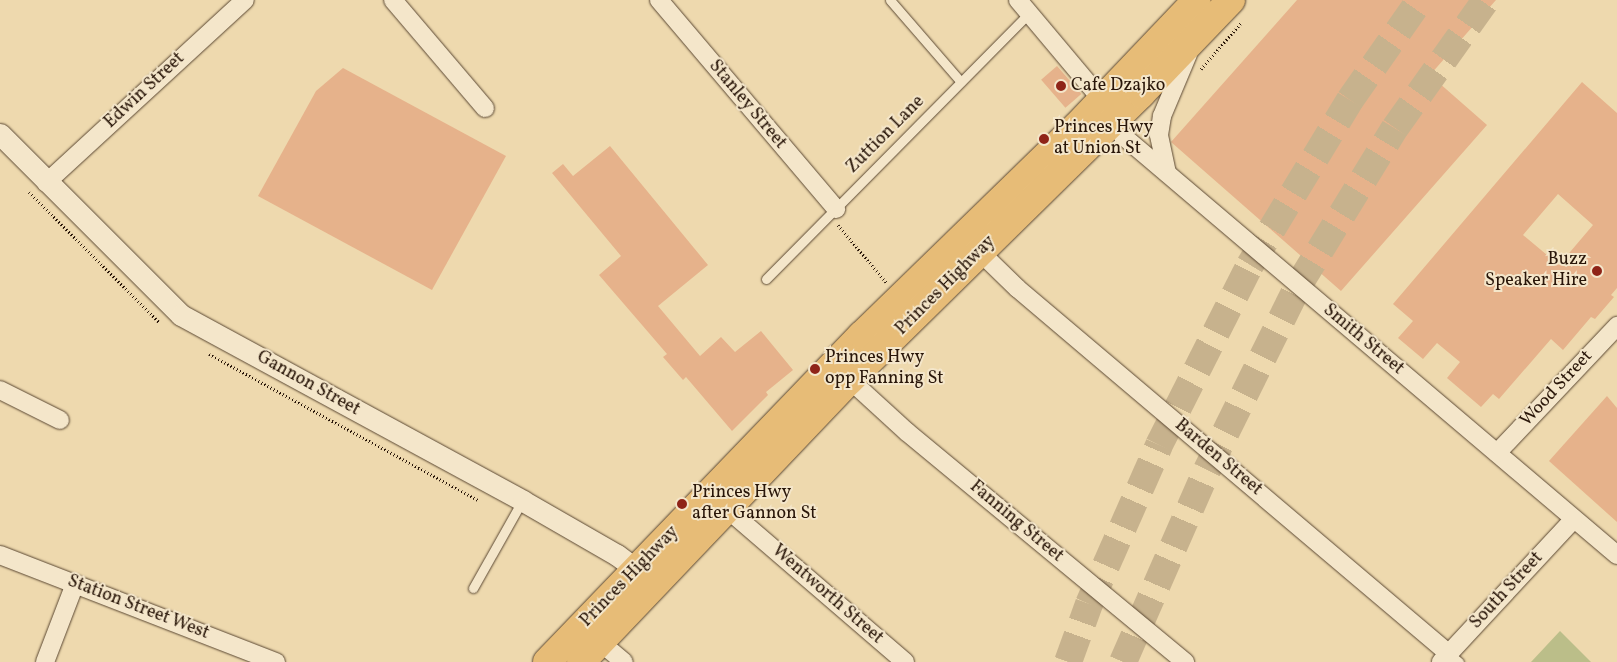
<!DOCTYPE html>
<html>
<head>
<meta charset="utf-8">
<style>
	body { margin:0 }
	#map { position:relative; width:1617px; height:662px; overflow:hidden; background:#eed9ae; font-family:Vollkorn,serif }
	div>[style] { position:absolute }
	.green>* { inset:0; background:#bbbe89 }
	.building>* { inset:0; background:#e6b28b; transform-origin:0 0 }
	.motorway-tunnel>* { height:28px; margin-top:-14px; transform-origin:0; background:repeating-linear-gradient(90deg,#c7b28d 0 28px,transparent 0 42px) }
	.path>* { height:3px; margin-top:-1.5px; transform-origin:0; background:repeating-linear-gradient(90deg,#291609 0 1px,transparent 0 3.5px) }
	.roads { filter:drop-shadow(0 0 1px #5a4732) drop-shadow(0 0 1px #5a4732) }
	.service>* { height:9px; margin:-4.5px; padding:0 4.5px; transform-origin:4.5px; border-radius:4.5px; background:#f4e6ca }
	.minor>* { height:18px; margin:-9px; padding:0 9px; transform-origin:9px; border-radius:9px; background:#f4e6ca }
	.tertiary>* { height:21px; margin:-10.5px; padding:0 10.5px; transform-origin:10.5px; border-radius:10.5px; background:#f4e6ca }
	.trunk>* { height:28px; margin:-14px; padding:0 14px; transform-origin:14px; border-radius:14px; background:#e7bc77 }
	.dots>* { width:14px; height:14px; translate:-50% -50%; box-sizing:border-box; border:2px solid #f4e6ca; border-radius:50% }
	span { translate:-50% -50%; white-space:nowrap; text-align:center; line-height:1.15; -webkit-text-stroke:4px #f4e6ca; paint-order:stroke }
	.poi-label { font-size:18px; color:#291609 }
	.left { translate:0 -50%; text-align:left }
	.right { translate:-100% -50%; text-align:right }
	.street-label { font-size:18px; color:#291609 }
</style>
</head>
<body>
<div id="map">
	<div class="green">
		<div style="clip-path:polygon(1560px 631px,1591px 662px,1531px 662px)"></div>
	</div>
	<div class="building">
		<div style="clip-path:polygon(1297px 0,1496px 0,1430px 75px,1487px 125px,1341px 291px,1171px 142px)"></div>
		<div style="left:1057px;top:66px;width:37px;height:21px;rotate:49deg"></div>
		<div style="clip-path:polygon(343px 68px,506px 156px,432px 290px,258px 196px,316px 91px)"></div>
		<div style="clip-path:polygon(evenodd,1582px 82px,1617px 113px,1617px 288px,1611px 295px,1614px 297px,1595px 319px,1591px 317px,1563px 350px,1551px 339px,1499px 399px,1493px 394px,1481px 407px,1447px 378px,1460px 362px,1437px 343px,1423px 359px,1398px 338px,1413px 321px,1393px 304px,1582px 82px,1558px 194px,1593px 225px,1559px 265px,1523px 235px,1558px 194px)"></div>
		<div style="clip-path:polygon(610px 146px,708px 265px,658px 306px,700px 356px,721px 337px,735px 352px,761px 331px,793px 370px,766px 392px,768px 395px,732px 431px,686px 377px,683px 380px,663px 357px,667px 354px,599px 275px,621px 256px,552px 173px,563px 164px,573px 176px)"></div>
		<div style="clip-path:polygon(1607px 396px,1617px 408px,1617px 522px,1549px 461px)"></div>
	</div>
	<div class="motorway-tunnel">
		<div style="left:1068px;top:662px;width:62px;rotate:-70.1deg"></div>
		<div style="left:1089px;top:604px;width:174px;rotate:-66.2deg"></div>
		<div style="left:1159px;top:445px;width:202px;rotate:-63.2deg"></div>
		<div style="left:1250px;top:265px;width:193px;rotate:-58.8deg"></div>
		<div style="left:1350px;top:100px;width:122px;rotate:-55deg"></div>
		<div style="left:1123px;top:662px;width:210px;rotate:-66.4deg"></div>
		<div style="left:1207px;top:470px;width:205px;rotate:-63.7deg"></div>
		<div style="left:1298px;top:286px;width:185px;rotate:-58.5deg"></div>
		<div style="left:1395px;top:128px;width:157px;rotate:-54.6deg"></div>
	</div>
	<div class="path">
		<div style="left:1201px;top:69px;width:61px;rotate:-49deg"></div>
		<div style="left:29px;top:192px;width:184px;rotate:45deg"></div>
		<div style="left:838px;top:225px;width:75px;rotate:49.9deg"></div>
		<div style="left:209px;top:354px;width:306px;rotate:28.5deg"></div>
	</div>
	<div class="roads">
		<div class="service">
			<div style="left:890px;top:0;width:108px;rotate:49.1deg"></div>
			<div style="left:766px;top:279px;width:374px;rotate:-45.3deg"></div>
			<div style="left:473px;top:588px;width:100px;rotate:-60.6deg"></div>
			<div style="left:1448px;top:653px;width:14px;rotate:39deg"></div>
		</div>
		<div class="minor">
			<div style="left:393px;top:0;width:142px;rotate:49.6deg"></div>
			<div style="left:659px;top:0;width:274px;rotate:49.7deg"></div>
			<div style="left:1018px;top:0;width:129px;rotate:50deg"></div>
			<div style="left:1101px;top:99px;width:43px;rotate:59.3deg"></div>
			<div style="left:1123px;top:136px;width:648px;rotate:40.3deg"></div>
			<div style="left:1167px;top:173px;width:39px;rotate:-102deg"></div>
			<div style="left:1159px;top:135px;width:19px;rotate:-81deg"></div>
			<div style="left:1162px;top:116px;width:67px;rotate:-67.2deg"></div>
			<div style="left:46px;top:183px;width:270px;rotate:-42.6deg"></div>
			<div style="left:980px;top:252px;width:52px;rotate:44.2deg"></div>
			<div style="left:1017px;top:288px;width:565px;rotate:40.26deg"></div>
			<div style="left:850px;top:380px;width:77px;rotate:42.4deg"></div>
			<div style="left:907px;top:432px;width:361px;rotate:39.6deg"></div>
			<div style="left:0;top:390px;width:67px;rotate:26.6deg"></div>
			<div style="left:1497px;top:453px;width:175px;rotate:-46.6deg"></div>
			<div style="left:726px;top:508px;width:236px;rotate:40.7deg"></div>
			<div style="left:0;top:555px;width:296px;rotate:21.2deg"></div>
			<div style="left:600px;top:642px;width:31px;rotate:40deg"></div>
			<div style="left:45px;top:662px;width:84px;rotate:-69deg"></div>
			<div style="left:1441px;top:662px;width:194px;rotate:-47.1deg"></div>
		</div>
		<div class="tertiary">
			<div style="left:0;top:134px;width:256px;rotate:45deg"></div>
			<div style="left:181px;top:315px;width:389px;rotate:28.5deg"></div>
			<div style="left:523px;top:501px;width:108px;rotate:29.9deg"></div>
			<div style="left:617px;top:555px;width:39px;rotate:37deg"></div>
		</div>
		<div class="trunk">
			<div style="left:547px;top:662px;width:454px;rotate:-46.1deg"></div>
			<div style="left:862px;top:335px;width:298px;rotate:-44.2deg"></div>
			<div style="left:1076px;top:127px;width:175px;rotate:-46.4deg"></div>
			<div style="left:581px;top:662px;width:390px;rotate:-46.4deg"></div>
			<div style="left:850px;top:380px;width:408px;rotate:-44.5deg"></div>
			<div style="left:1141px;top:94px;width:130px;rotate:-46.2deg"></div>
		</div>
	</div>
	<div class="dots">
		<div style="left:1061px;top:86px;background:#8f2418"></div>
		<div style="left:1044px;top:139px;background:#8f2418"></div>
		<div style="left:1597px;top:271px;background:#8f2418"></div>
		<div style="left:815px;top:369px;background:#8f2418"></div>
		<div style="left:682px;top:504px;background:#8f2418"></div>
	</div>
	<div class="poi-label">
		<span class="left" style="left:1071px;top:86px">Cafe Dzajko</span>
		<span class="left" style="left:1054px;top:139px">Princes Hwy<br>at Union St</span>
		<span class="right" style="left:1587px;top:271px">Buzz<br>Speaker Hire</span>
		<span class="left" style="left:825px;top:369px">Princes Hwy<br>opp Fanning St</span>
		<span class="left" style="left:692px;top:504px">Princes Hwy<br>after Gannon St</span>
	</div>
	<div class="street-label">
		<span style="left:145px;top:91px;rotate:-43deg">Edwin Street</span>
		<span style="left:747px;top:105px;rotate:50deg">Stanley Street</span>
		<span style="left:886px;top:135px;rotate:-45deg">Zuttion Lane</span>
		<span style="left:946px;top:286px;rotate:-45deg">Princes Highway</span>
		<span style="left:1363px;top:340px;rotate:40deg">Smith Street</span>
		<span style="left:308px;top:384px;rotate:29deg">Gannon Street</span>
		<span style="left:1557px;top:389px;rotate:-47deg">Wood Street</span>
		<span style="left:1218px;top:458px;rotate:40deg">Barden Street</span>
		<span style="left:1016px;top:522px;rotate:40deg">Fanning Street</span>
		<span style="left:630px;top:577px;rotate:-46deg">Princes Highway</span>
		<span style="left:1507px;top:591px;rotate:-47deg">South Street</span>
		<span style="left:827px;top:595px;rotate:41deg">Wentworth Street</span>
		<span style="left:138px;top:608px;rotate:21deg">Station Street West</span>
	</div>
</div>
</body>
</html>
